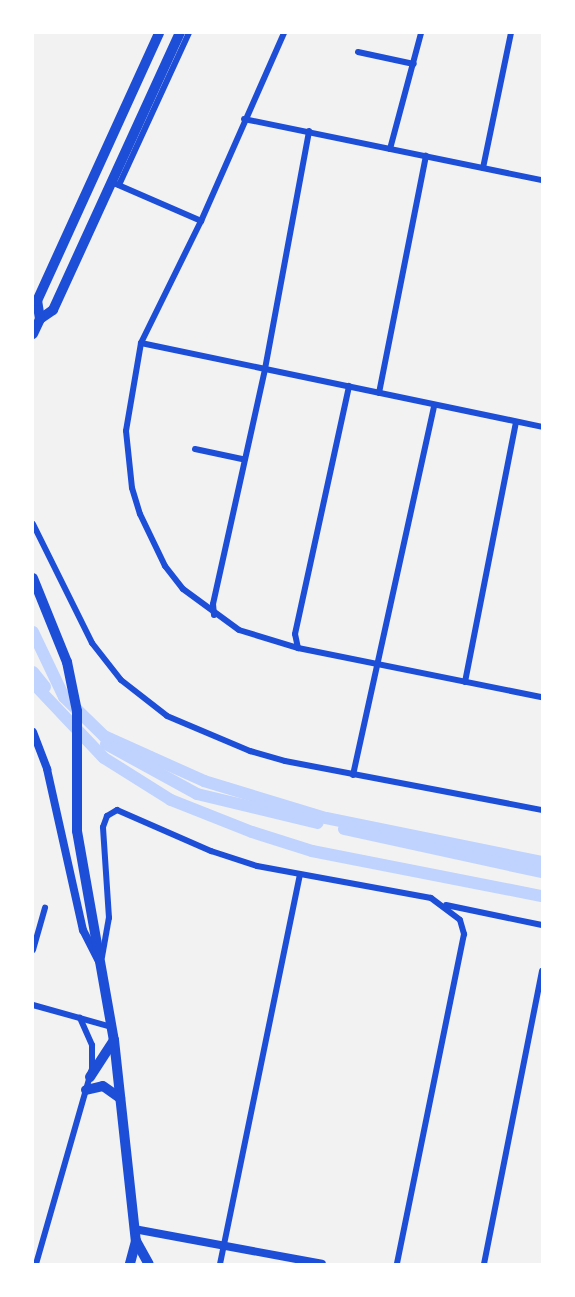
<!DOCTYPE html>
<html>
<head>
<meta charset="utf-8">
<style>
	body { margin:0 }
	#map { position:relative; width:575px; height:1297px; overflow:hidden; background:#f2f2f2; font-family:Spectral,serif }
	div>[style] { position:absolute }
	.canal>* { height:12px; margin:-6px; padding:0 6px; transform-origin:6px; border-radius:6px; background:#bfd3fe }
	.minor>* { height:6px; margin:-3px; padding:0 3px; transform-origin:3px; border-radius:3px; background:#1d4ed8 }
	.tertiary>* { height:8px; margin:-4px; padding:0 4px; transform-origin:4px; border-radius:4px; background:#1d4ed8 }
	.primary>* { height:10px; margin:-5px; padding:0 5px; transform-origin:5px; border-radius:5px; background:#1d4ed8 }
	span { translate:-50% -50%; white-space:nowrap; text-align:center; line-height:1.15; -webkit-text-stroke:6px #fff; paint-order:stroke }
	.frame { position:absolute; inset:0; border:34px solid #fff; pointer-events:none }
</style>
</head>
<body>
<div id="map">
	<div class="canal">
		<div style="left:33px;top:632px;width:72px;rotate:64.5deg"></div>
		<div style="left:64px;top:697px;width:56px;rotate:44.3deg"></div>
		<div style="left:104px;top:736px;width:110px;rotate:24.2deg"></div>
		<div style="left:204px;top:781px;width:127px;rotate:16.9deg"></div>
		<div style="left:326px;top:818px;width:220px;rotate:11.5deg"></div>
		<div style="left:33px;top:672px;width:19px;rotate:51deg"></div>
		<div style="left:33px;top:683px;width:103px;rotate:46.6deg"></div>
		<div style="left:104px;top:758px;width:79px;rotate:32.1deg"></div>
		<div style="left:171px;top:800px;width:87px;rotate:21.6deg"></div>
		<div style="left:252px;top:832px;width:63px;rotate:17.6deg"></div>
		<div style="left:312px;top:851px;width:234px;rotate:11.1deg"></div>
		<div style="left:106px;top:744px;width:104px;rotate:28.8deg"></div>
		<div style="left:197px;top:794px;width:124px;rotate:13.5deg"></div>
		<div style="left:344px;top:829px;width:203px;rotate:12.3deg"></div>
	</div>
	<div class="minor">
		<div style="left:284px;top:33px;width:206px;rotate:113.8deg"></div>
		<div style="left:201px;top:221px;width:136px;rotate:116.2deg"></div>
		<div style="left:141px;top:343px;width:89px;rotate:99.7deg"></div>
		<div style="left:126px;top:431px;width:57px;rotate:84deg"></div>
		<div style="left:132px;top:488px;width:27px;rotate:73deg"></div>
		<div style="left:140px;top:514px;width:58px;rotate:64.3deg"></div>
		<div style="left:165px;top:566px;width:29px;rotate:52deg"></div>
		<div style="left:183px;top:589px;width:69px;rotate:36.2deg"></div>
		<div style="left:239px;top:630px;width:62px;rotate:17deg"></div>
		<div style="left:298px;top:648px;width:249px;rotate:11.4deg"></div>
		<div style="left:358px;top:52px;width:57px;rotate:12.1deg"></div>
		<div style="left:244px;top:119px;width:304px;rotate:11.6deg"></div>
		<div style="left:390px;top:149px;width:120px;rotate:-75deg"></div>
		<div style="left:483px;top:168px;width:138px;rotate:-78.3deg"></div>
		<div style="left:116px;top:184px;width:93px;rotate:23.5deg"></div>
		<div style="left:119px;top:185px;width:167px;rotate:-65.3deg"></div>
		<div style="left:141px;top:343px;width:410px;rotate:11.8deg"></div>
		<div style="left:379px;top:393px;width:242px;rotate:-78.8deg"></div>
		<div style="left:195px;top:449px;width:48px;rotate:12deg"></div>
		<div style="left:33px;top:524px;width:133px;rotate:63.6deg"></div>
		<div style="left:92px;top:643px;width:47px;rotate:51.9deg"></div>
		<div style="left:121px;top:680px;width:58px;rotate:38deg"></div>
		<div style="left:167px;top:716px;width:90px;rotate:22.9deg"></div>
		<div style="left:250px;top:751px;width:36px;rotate:16deg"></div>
		<div style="left:285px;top:761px;width:262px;rotate:10.8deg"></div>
		<div style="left:214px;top:615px;width:11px;rotate:-95deg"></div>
		<div style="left:213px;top:604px;width:241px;rotate:-77.5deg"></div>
		<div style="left:265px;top:369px;width:242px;rotate:-79.5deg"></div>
		<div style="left:298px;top:648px;width:14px;rotate:-102deg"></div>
		<div style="left:295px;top:634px;width:254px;rotate:-77.7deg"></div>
		<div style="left:465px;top:682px;width:265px;rotate:-78.9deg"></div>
		<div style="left:353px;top:775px;width:378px;rotate:-77.6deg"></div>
		<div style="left:446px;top:905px;width:98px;rotate:11.8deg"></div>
		<div style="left:33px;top:950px;width:44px;rotate:-74.1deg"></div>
		<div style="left:102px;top:957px;width:40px;rotate:-80deg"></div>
		<div style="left:109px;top:918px;width:91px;rotate:-93.8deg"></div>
		<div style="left:103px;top:827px;width:12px;rotate:-70deg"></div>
		<div style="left:107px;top:816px;width:12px;rotate:-31deg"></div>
		<div style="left:117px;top:810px;width:103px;rotate:23.6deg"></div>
		<div style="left:211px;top:851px;width:48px;rotate:18.1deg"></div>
		<div style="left:257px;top:866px;width:177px;rotate:10.4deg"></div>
		<div style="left:431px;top:898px;width:36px;rotate:37deg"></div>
		<div style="left:460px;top:920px;width:15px;rotate:74deg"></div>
		<div style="left:464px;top:934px;width:337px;rotate:101.5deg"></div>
		<div style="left:33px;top:1005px;width:82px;rotate:15.6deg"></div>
		<div style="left:36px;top:1264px;width:203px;rotate:-74deg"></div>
		<div style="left:92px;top:1069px;width:24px;rotate:-90deg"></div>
		<div style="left:92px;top:1045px;width:30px;rotate:-114deg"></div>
		<div style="left:220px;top:1264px;width:397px;rotate:-78.4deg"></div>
		<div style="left:484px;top:1264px;width:299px;rotate:-78.8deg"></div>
	</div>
	<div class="tertiary">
		<div style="left:33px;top:732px;width:40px;rotate:69deg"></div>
		<div style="left:47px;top:769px;width:165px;rotate:77.4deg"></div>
		<div style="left:83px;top:930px;width:35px;rotate:63deg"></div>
		<div style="left:134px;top:1229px;width:191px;rotate:10.5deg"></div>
	</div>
	<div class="primary">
		<div style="left:40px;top:319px;width:16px;rotate:-35deg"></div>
		<div style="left:53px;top:310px;width:305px;rotate:-65.4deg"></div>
		<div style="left:33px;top:334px;width:17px;rotate:-65deg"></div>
		<div style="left:40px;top:319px;width:18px;rotate:-99deg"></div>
		<div style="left:37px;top:301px;width:294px;rotate:-65.5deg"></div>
		<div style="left:33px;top:578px;width:91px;rotate:68deg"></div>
		<div style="left:67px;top:662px;width:50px;rotate:78.5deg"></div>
		<div style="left:77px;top:711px;width:120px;rotate:90deg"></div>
		<div style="left:77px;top:831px;width:212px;rotate:80deg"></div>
		<div style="left:114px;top:1040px;width:202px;rotate:83.8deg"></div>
		<div style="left:136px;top:1241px;width:24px;rotate:105deg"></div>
		<div style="left:90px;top:1077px;width:44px;rotate:-57deg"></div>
		<div style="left:86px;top:1090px;width:17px;rotate:-13deg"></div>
		<div style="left:103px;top:1086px;width:21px;rotate:35deg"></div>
		<div style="left:136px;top:1241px;width:26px;rotate:61deg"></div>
	</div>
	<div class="frame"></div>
</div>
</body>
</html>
